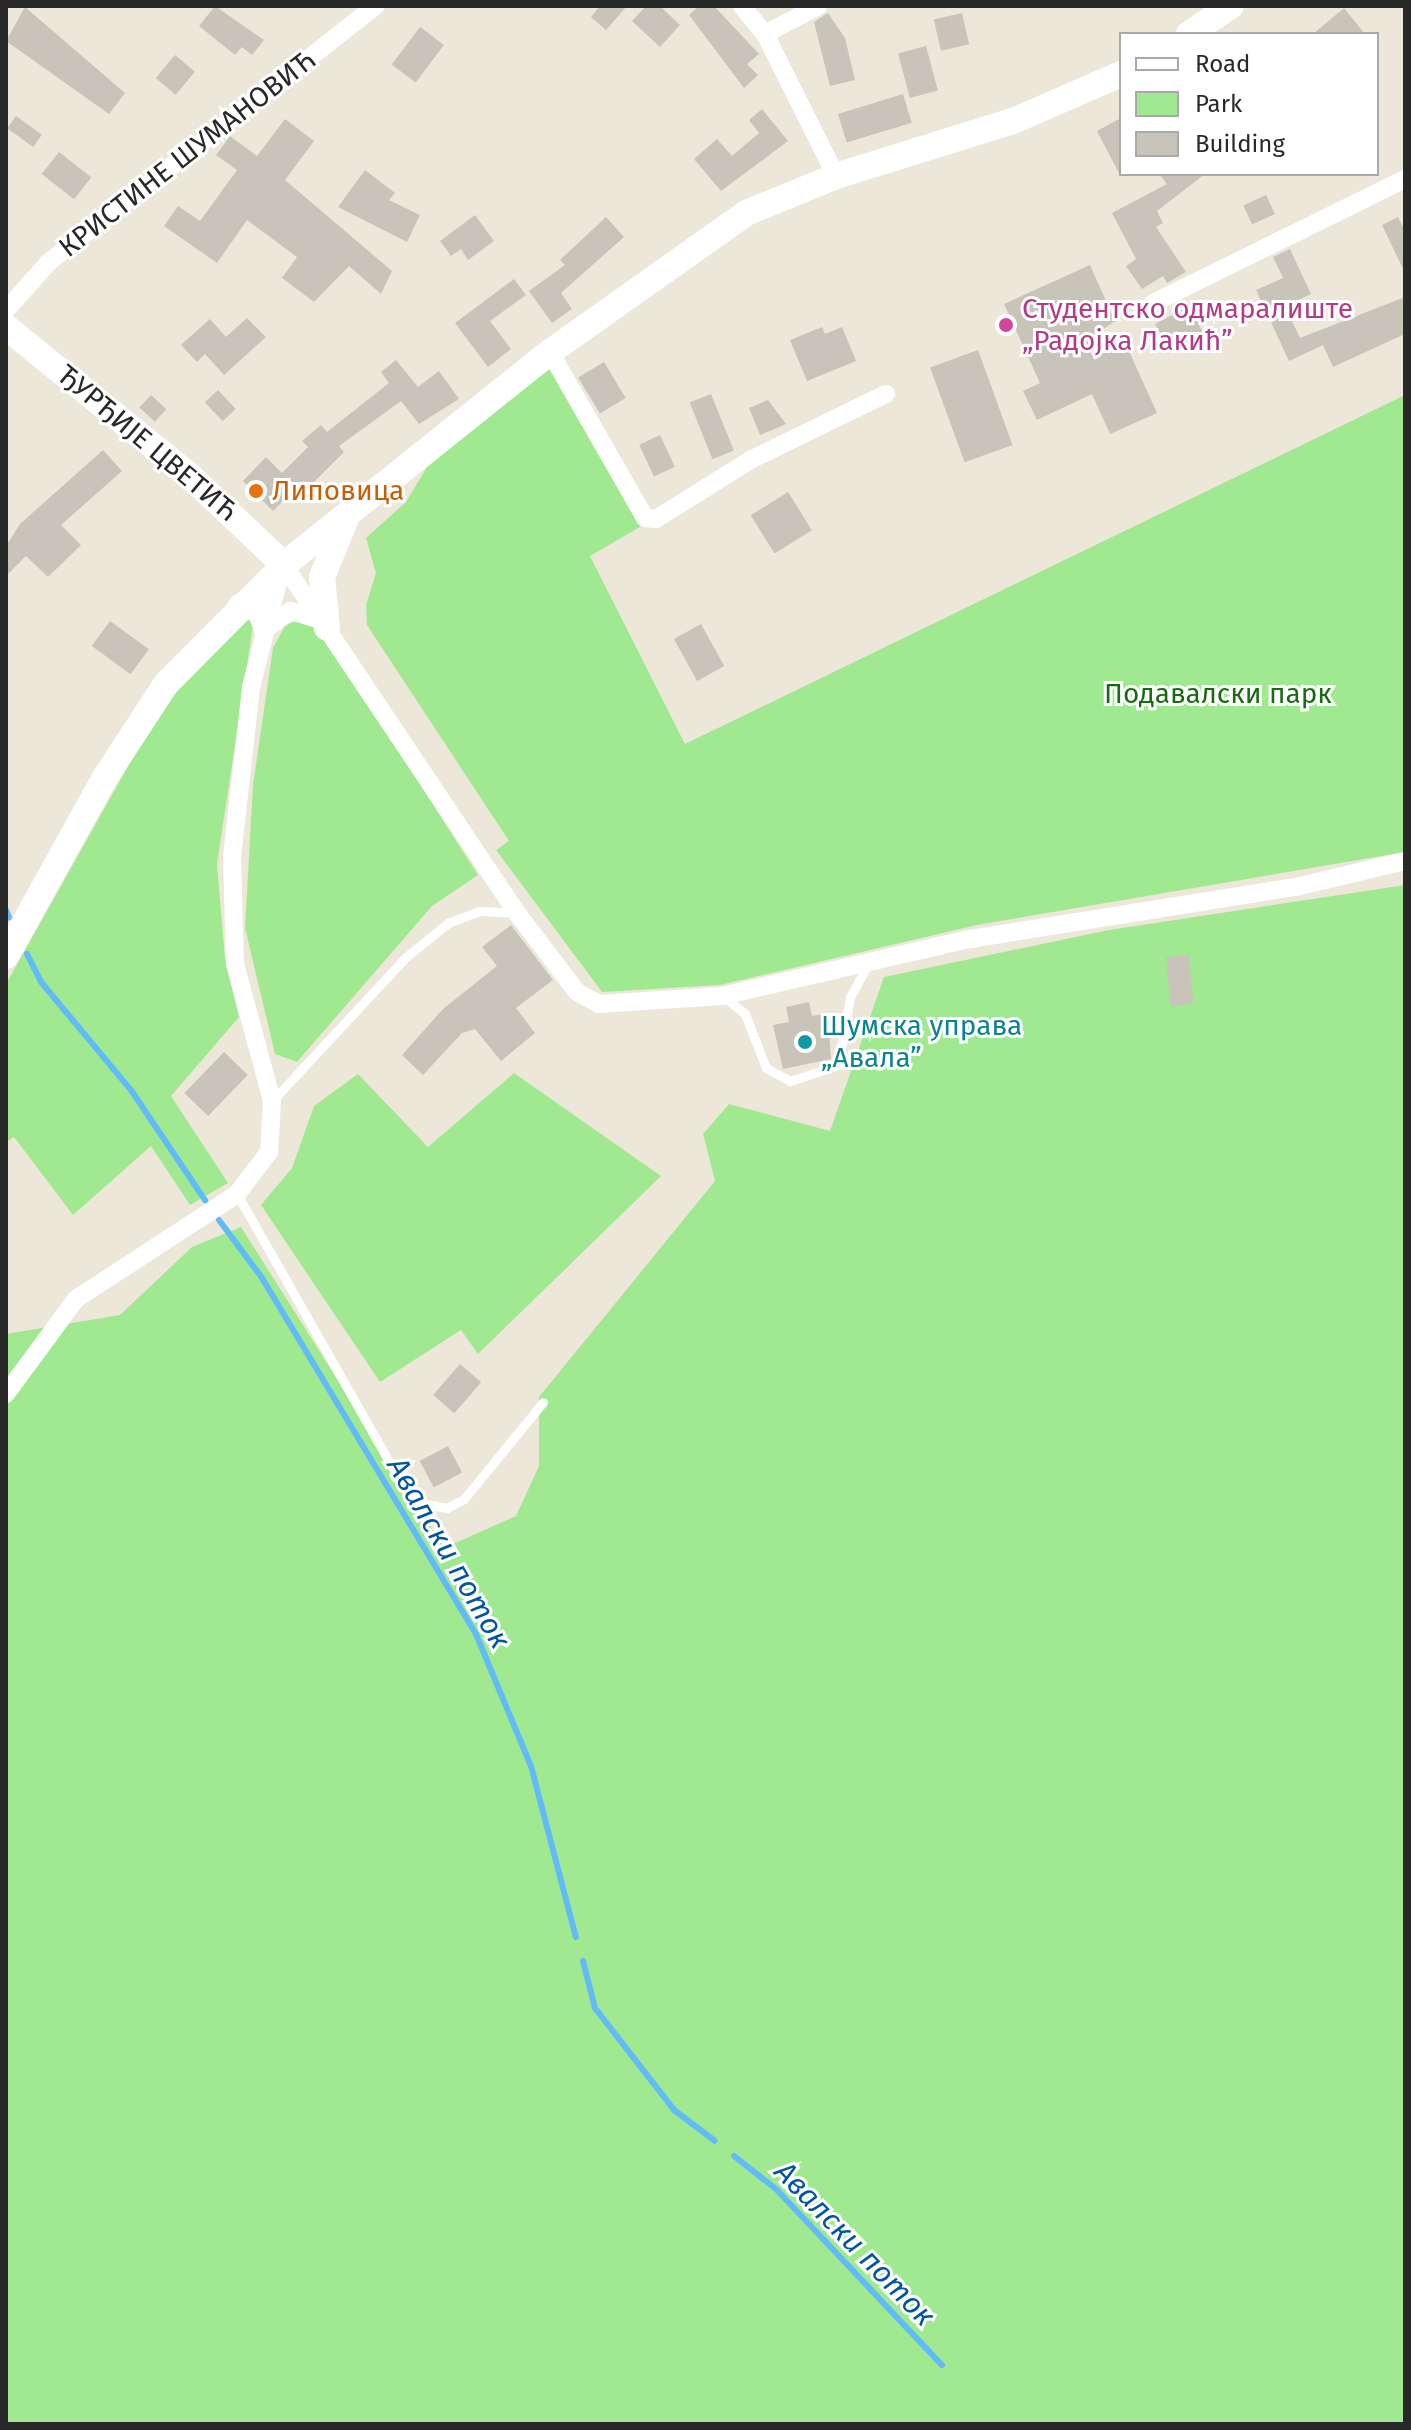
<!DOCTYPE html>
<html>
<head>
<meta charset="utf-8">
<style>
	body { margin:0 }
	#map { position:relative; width:1411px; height:2430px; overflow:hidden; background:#ede7d9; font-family:"Fira Sans",sans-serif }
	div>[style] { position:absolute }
	.green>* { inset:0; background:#a1e990 }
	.stream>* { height:6px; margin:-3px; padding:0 3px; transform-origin:3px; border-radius:3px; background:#61bbf9 }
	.building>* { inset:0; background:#c8c4b9; transform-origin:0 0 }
	.lane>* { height:9px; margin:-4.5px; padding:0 4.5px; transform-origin:4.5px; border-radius:4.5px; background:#fff }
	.street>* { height:18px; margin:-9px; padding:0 9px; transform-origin:9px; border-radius:9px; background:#fff }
	.secondary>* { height:26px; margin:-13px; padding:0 13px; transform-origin:13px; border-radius:13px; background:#fff }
	.dots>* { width:22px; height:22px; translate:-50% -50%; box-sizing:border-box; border:4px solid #fff; border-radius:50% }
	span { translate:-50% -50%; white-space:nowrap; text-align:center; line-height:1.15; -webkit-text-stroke:6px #fff; paint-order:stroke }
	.street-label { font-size:28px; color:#292929 }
	.hotel-label { font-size:28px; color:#b23c85 }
	.left { translate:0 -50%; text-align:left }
	.food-label { font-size:28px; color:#c56008 }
	.park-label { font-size:28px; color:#196c13 }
	.culture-label { font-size:28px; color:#0d838f }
	.water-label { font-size:30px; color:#0155a4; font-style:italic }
	.frame { position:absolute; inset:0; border:8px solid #292929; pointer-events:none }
	.legend { position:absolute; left:1119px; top:32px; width:260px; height:144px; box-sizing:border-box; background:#fff; border:2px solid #a9a9a9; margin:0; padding:10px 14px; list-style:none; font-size:24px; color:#292929 }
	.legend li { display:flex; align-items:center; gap:16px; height:40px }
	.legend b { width:40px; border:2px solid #a9a9a9 }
</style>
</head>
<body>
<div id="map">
	<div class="green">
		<div style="clip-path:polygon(553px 360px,645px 524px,590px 556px,685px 744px,1405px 395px,1405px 852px,977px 925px,720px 985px,602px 992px,496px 850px,509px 841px,367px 625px,366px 605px,376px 573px,366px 538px,406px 502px,430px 462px)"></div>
		<div style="clip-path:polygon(255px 613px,217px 864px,225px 959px,239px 1017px,171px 1096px,228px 1183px,190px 1205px,151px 1146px,73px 1215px,14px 1137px,6px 1142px,6px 984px,159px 711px,198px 661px)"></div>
		<div style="clip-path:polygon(299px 621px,320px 628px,478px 875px,432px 906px,297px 1062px,275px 1054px,245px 928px,253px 785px,273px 648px,286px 624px)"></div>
		<div style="clip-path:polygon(1405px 885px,1405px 2424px,6px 2424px,6px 1334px,120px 1315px,192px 1247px,241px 1227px,444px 1548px,516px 1516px,539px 1466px,539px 1397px,715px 1181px,703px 1134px,729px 1104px,830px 1131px,884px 977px,1109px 930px)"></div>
		<div style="clip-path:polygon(514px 1073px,661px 1176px,478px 1354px,461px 1330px,380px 1382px,261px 1205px,292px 1168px,314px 1106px,358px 1074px,428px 1147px)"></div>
	</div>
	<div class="stream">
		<div style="left:6px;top:910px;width:8px;rotate:67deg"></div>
		<div style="left:27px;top:954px;width:31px;rotate:63deg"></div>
		<div style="left:41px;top:982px;width:141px;rotate:50.2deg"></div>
		<div style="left:131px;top:1090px;width:133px;rotate:56.1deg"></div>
		<div style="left:219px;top:1220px;width:72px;rotate:53.4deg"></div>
		<div style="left:262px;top:1278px;width:415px;rotate:59deg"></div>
		<div style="left:476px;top:1634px;width:143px;rotate:67.4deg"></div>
		<div style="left:531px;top:1766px;width:177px;rotate:75.3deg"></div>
		<div style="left:583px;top:1961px;width:49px;rotate:75.7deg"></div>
		<div style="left:595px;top:2008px;width:129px;rotate:52.2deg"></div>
		<div style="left:674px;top:2110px;width:51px;rotate:37.1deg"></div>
		<div style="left:734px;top:2156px;width:53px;rotate:38.2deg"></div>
		<div style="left:776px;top:2189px;width:242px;rotate:46.7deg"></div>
	</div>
	<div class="building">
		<div style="clip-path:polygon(215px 6px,264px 40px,252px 55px,242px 47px,235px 55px,199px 26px)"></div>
		<div style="clip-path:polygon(600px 6px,627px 6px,606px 30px,591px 17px)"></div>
		<div style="clip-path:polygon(646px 6px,660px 6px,680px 25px,660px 47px,632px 21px)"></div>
		<div style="clip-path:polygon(699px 6px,714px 6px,759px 54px,747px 64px,758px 75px,744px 88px,689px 15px)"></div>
		<div style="clip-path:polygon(25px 7px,125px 93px,109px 114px,6px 41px)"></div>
		<div style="clip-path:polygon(1344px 8px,1365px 34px,1313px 34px)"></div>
		<div style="clip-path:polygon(828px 13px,845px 38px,855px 80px,830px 86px,814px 22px)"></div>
		<div style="left:962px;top:13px;width:32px;height:29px;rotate:77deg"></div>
		<div style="left:420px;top:27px;width:30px;height:47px;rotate:37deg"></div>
		<div style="left:926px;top:46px;width:46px;height:29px;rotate:75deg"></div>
		<div style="left:175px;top:55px;width:26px;height:30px;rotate:40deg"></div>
		<div style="left:903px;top:94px;width:30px;height:68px;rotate:73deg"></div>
		<div style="clip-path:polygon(762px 109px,788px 141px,721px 191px,694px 159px,717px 139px,732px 156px,759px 133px,749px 120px)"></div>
		<div style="left:16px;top:116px;width:32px;height:15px;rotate:36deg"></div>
		<div style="clip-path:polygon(1121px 118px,1121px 177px,1097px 131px)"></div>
		<div style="clip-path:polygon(285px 119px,314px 141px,285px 180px,392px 271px,381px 294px,349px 266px,314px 302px,282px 278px,297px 257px,247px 220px,217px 263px,164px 226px,178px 206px,200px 221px,237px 170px,216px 155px,230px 136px,257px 156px)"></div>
		<div style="left:59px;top:152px;width:41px;height:28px;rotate:38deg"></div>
		<div style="clip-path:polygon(365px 170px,395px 193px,389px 200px,420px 215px,407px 242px,338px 207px)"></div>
		<div style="clip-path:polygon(1159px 174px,1205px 174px,1157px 211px,1163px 223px,1156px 227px,1186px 272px,1167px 283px,1163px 276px,1142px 289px,1126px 266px,1136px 259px,1112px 213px,1167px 184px)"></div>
		<div style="left:1266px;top:195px;width:21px;height:25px;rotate:65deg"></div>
		<div style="clip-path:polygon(475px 215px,494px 241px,468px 260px,461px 249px,451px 256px,440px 241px)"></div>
		<div style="clip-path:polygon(606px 217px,624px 237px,561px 293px,572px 309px,552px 323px,529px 291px,565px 265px,560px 260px)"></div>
		<div style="clip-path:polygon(1398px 217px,1405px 231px,1405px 273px,1382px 225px)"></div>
		<div style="clip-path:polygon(1290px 249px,1311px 294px,1285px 306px,1300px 338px,1405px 297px,1405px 334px,1333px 367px,1323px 345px,1289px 361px,1256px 290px,1283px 278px,1273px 257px)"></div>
		<div style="clip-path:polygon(1090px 265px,1115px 321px,1092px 337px,1100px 352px,1124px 340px,1157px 413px,1110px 434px,1092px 394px,1037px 420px,1023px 391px,1040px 383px,1004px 304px)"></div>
		<div style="clip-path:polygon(514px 279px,526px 295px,490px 321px,511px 349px,488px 367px,455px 323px)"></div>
		<div style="clip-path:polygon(1189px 306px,1204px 334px,1184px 344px,1177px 331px,1163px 339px,1155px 324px)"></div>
		<div style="clip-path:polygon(247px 318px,266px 337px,224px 375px,205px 354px,197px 362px,181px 345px,210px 319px,226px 337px)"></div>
		<div style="clip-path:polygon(822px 327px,825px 334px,842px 327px,856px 361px,807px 381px,790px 340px)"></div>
		<div style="left:978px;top:350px;width:101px;height:51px;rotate:70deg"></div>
		<div style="clip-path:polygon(396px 360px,418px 387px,439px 371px,459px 399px,419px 424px,401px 401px,339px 446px,344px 452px,309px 487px,303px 481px,273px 511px,243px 481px,266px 457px,282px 473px,308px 447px,302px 441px,321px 425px,327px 432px,389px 383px,381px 372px)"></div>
		<div style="left:604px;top:362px;width:42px;height:30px;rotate:59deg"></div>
		<div style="left:218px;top:390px;width:26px;height:18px;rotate:47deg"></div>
		<div style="left:711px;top:394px;width:61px;height:23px;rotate:68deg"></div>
		<div style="left:151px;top:395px;width:21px;height:17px;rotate:43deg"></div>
		<div style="clip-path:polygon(768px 400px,786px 424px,760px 435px,749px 408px)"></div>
		<div style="left:660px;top:435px;width:35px;height:23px;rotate:65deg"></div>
		<div style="clip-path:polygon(103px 450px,122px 471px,61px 525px,81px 545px,48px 577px,26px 556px,6px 576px,6px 546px,20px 524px)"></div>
		<div style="left:788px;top:492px;width:45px;height:44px;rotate:58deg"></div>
		<div style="left:110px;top:621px;width:48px;height:31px;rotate:36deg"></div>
		<div style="left:701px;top:624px;width:48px;height:31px;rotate:61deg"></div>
		<div style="clip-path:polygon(511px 925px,553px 980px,516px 1008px,535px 1033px,501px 1061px,475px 1029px,462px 1033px,423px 1075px,402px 1055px,443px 1009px,497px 966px,482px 947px)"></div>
		<div style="left:1189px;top:955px;width:49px;height:23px;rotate:85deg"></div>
		<div style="clip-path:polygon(809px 1002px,812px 1016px,828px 1013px,831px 1059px,783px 1069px,773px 1025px,789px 1022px,786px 1007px)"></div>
		<div style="left:224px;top:1052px;width:33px;height:57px;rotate:44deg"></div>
		<div style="left:460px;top:1364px;width:28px;height:41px;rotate:41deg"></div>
		<div style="left:448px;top:1446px;width:30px;height:32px;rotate:62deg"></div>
	</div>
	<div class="lane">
		<div style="left:723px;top:996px;width:28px;rotate:39deg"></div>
		<div style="left:745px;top:1014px;width:58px;rotate:68.7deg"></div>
		<div style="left:766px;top:1068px;width:27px;rotate:28deg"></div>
		<div style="left:790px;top:1081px;width:51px;rotate:-18.4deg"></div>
		<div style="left:838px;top:1065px;width:69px;rotate:-80deg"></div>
		<div style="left:850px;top:997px;width:37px;rotate:-61deg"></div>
		<div style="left:273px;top:1100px;width:195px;rotate:-47.1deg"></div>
		<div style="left:406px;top:957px;width:54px;rotate:-39deg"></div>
		<div style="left:448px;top:923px;width:34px;rotate:-21deg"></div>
		<div style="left:480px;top:911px;width:37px;rotate:3deg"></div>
		<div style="left:237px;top:1194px;width:344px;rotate:60.4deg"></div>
		<div style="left:407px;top:1493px;width:17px;rotate:36deg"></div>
		<div style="left:421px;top:1503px;width:26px;rotate:11deg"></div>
		<div style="left:447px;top:1508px;width:19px;rotate:-28deg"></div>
		<div style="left:464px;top:1499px;width:125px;rotate:-50.8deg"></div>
	</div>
	<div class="street">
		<div style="left:742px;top:6px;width:36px;rotate:51deg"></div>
		<div style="left:765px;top:34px;width:159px;rotate:63.4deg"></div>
		<div style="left:765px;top:34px;width:60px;rotate:-27.8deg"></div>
		<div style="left:1153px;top:303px;width:281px;rotate:-26.2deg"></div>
		<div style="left:6px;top:310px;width:64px;rotate:-48.1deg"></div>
		<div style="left:49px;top:262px;width:415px;rotate:-38.1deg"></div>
		<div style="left:550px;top:352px;width:191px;rotate:60.2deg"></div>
		<div style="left:645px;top:518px;width:11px;rotate:5deg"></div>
		<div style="left:656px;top:519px;width:113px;rotate:-32deg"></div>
		<div style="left:752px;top:459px;width:149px;rotate:-25.9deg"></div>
		<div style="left:284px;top:565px;width:419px;rotate:56.2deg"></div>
		<div style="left:517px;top:913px;width:99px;rotate:52.8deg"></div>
		<div style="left:577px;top:992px;width:25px;rotate:29deg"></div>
		<div style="left:599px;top:1004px;width:123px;rotate:-3.7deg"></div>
		<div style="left:722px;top:996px;width:248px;rotate:-13deg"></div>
		<div style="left:964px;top:940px;width:336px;rotate:-9.1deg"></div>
		<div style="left:1296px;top:887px;width:112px;rotate:-13.4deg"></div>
		<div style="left:263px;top:631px;width:34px;rotate:-36deg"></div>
		<div style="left:291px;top:611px;width:34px;rotate:17deg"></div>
		<div style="left:6px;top:1394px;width:118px;rotate:-53.6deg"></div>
		<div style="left:76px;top:1299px;width:192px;rotate:-33.1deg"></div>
		<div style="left:237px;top:1194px;width:53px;rotate:-52.7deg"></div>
		<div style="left:269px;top:1152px;width:51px;rotate:-86.6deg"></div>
		<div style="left:272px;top:1101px;width:142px;rotate:-105.1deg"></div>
		<div style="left:235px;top:964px;width:107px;rotate:-91.6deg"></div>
		<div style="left:232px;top:857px;width:171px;rotate:-83.6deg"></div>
		<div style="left:251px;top:687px;width:120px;rotate:-75.5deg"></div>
	</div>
	<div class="secondary">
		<div style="left:1189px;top:34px;width:50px;rotate:-33.7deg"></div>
		<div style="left:6px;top:327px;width:237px;rotate:39deg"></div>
		<div style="left:190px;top:476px;width:129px;rotate:43.4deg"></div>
		<div style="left:241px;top:606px;width:18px;rotate:6deg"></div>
		<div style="left:259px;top:608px;width:17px;rotate:69deg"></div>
		<div style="left:327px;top:628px;width:51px;rotate:-95.6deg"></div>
		<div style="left:322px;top:577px;width:61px;rotate:-67.7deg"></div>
		<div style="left:6px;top:956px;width:202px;rotate:-61deg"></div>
		<div style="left:104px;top:779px;width:113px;rotate:-56.9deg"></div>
		<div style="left:166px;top:684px;width:168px;rotate:-45.2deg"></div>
		<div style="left:284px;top:565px;width:341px;rotate:-38.7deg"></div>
		<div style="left:550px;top:352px;width:240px;rotate:-35.3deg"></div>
		<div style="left:746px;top:213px;width:97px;rotate:-22.3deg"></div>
		<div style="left:836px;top:176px;width:185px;rotate:-17.3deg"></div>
		<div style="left:1013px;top:121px;width:118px;rotate:-23.5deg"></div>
	</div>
	<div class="dots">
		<div style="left:1006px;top:325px;background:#d1479c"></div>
		<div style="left:256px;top:491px;background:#e8710a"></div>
		<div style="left:805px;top:1042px;background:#0f9aa8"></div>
	</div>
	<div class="street-label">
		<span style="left:187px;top:154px;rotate:-38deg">КРИСТИНЕ ШУМАНОВИЋ</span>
		<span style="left:147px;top:443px;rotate:40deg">ЂУРЂИЈЕ ЦВЕТИЋ</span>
	</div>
	<div class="hotel-label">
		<span class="left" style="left:1022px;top:325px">Студентско одмаралиште<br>„Радојка Лакић”</span>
	</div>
	<div class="food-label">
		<span class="left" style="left:272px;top:491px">Липовица</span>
	</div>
	<div class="park-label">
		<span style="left:1218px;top:694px">Подавалски парк</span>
	</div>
	<div class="culture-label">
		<span class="left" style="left:821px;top:1042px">Шумска управа<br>„Авала”</span>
	</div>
	<div class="water-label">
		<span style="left:449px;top:1553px;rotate:60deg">Авалски поток</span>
		<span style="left:855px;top:2244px;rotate:46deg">Авалски поток</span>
	</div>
	<div class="frame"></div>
	<ul class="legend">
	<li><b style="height:10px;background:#fff"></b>Road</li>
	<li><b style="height:22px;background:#a1e990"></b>Park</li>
	<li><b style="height:22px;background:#c8c4b9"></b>Building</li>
	</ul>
</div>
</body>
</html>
